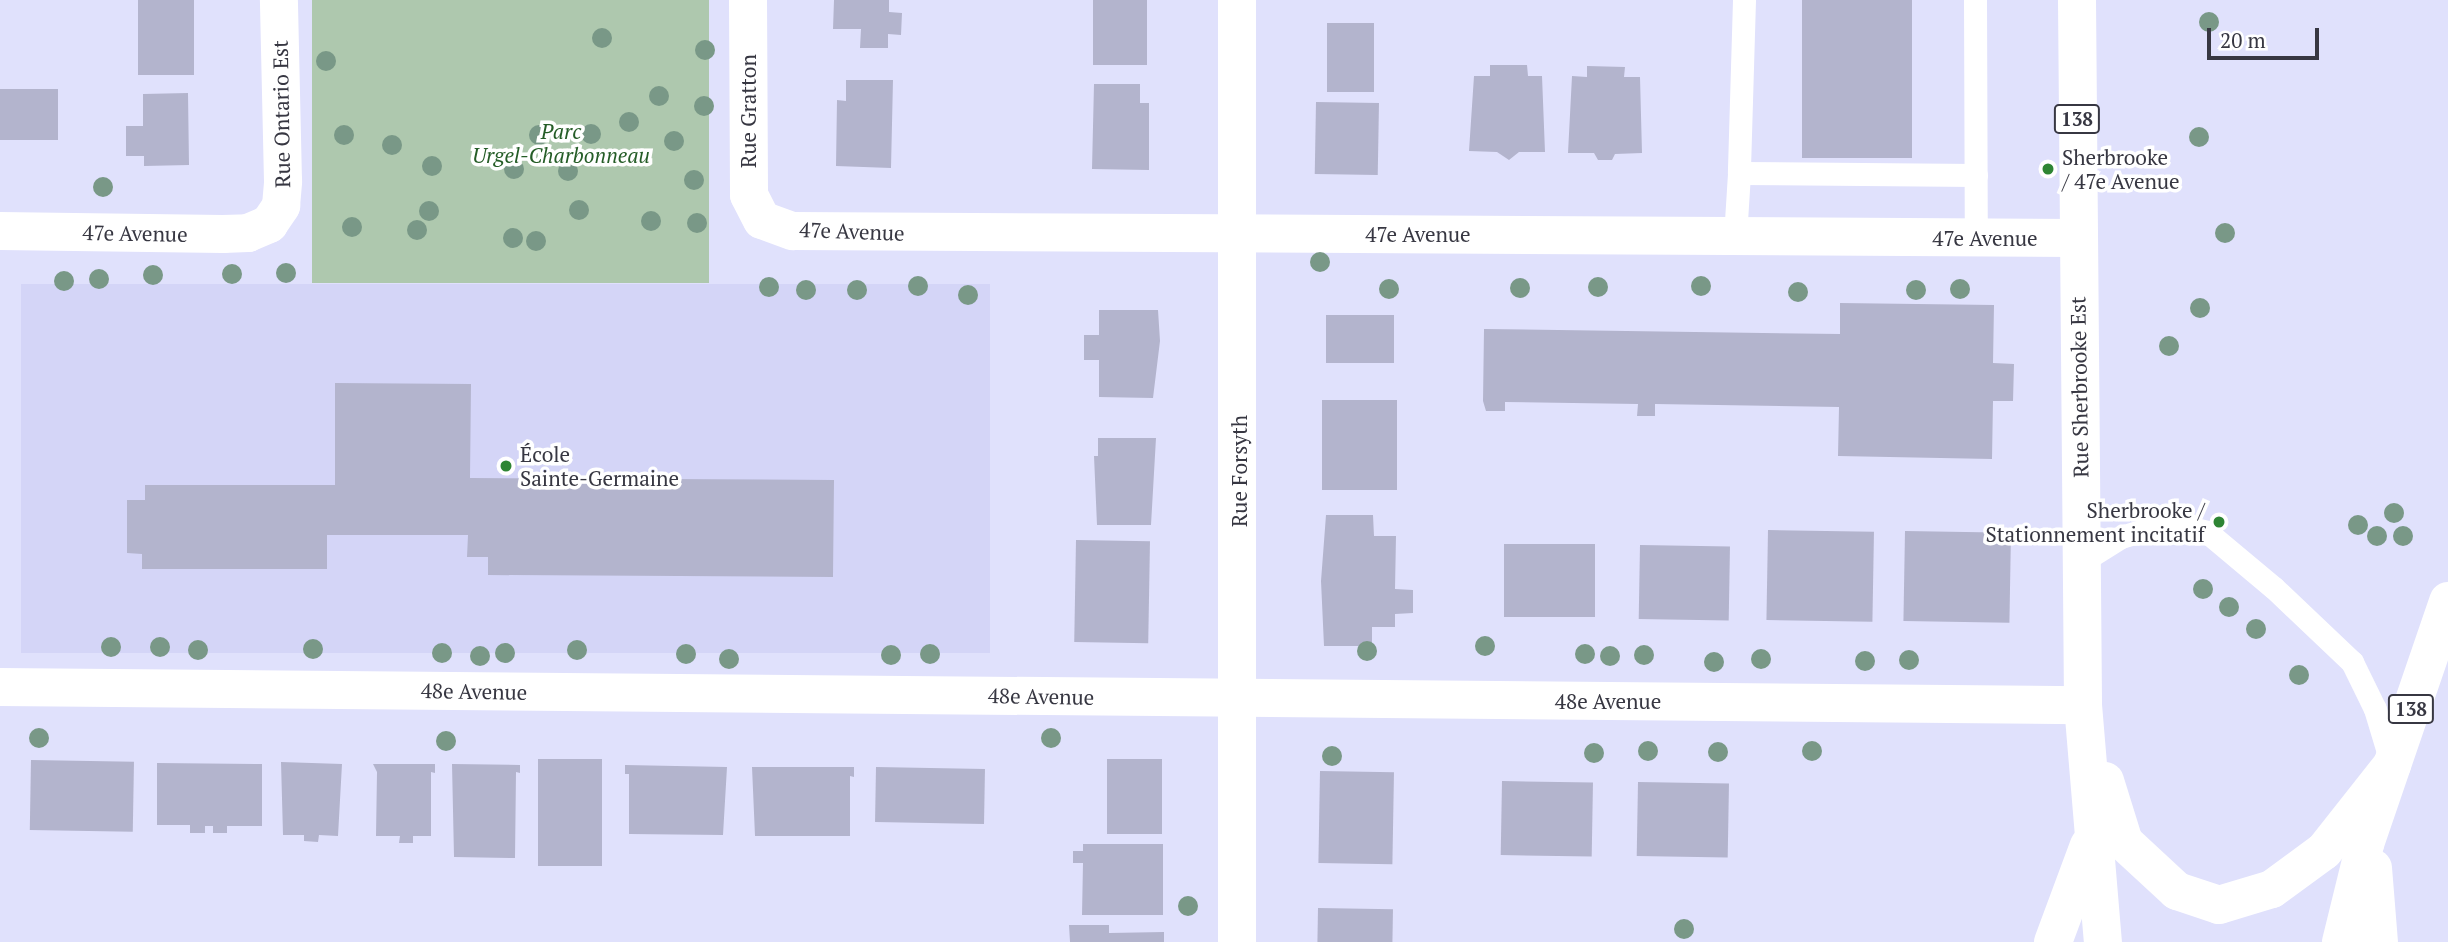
<!DOCTYPE html>
<html>
<head>
<meta charset="utf-8">
<style>
	body { margin:0 }
	#map { position:relative; width:2448px; height:942px; overflow:hidden; background:#e0e1fc; font-family:"PT Serif",serif }
	div>[style] { position:absolute }
	.built>* { inset:0; background:#d4d5f7; transform-origin:0 0 }
	.green>* { inset:0; background:#aec8ae; transform-origin:0 0 }
	.building>* { inset:0; background:#b3b4cd; transform-origin:0 0 }
	.service>* { height:23px; margin:-11.5px; padding:0 11.5px; transform-origin:11.5px; border-radius:11.5px; background:#fff }
	.minor>* { height:38px; margin:-19px; padding:0 19px; transform-origin:19px; border-radius:19px; background:#fff }
	.primary>* { height:38px; margin:-19px; padding:0 19px; transform-origin:19px; border-radius:19px; background:#fff }
	.trees>* { width:20px; height:20px; margin:-10px; border-radius:50%; background:#799887 }
	.dots>* { width:19px; height:19px; translate:-50% -50%; box-sizing:border-box; border:4px solid #fff; border-radius:50% }
	span { translate:-50% -50%; white-space:nowrap; text-align:center; line-height:1.15; -webkit-text-stroke:7px #fff; paint-order:stroke }
	.shield-label span { padding:2px 5px; background:#fff; border:2px solid; border-radius:5px; -webkit-text-stroke-width:0 }
	.shield-label { font-size:19px; color:#373742; font-weight:700 }
	.street-label { font-size:21px; color:#373742 }
	.park-label { font-size:21px; color:#255d27; font-style:italic }
	.poi-label { font-size:21px; color:#373742 }
	.left { translate:0 -50%; text-align:left }
	.right { translate:-100% -50%; text-align:right }
	.scale { position:absolute; left:2207px; top:28px; width:112px; height:32px; box-sizing:border-box; border:4px solid #373742; border-top:0; padding-left:9px; font-size:21px; line-height:24px; white-space:nowrap; color:#373742; -webkit-text-stroke:5px #fff; paint-order:stroke }
</style>
</head>
<body>
<div id="map">
	<div class="built">
		<div style="left:21px;top:284px;width:969px;height:369px"></div>
	</div>
	<div class="green">
		<div style="left:312px;top:0;width:397px;height:283px"></div>
	</div>
	<div class="building">
		<div style="left:138px;top:0;width:56px;height:75px"></div>
		<div style="clip-path:polygon(834px 0,889px 0,889px 12px,902px 13px,901px 35px,888px 34px,888px 48px,860px 48px,861px 29px,833px 29px)"></div>
		<div style="left:1093px;top:0;width:54px;height:65px"></div>
		<div style="left:1802px;top:0;width:110px;height:158px"></div>
		<div style="left:1327px;top:23px;width:47px;height:69px"></div>
		<div style="clip-path:polygon(1490px 65px,1527px 65px,1528px 76px,1542px 76px,1545px 152px,1519px 152px,1509px 160px,1497px 152px,1469px 151px,1474px 76px,1490px 76px)"></div>
		<div style="clip-path:polygon(1587px 66px,1625px 67px,1624px 77px,1640px 77px,1642px 153px,1615px 154px,1612px 160px,1598px 160px,1594px 153px,1568px 153px,1572px 76px,1587px 77px)"></div>
		<div style="clip-path:polygon(846px 80px,893px 80px,891px 168px,836px 166px,837px 100px,846px 101px)"></div>
		<div style="clip-path:polygon(1094px 84px,1140px 84px,1140px 103px,1149px 103px,1149px 170px,1092px 169px)"></div>
		<div style="left:0;top:89px;width:58px;height:51px"></div>
		<div style="clip-path:polygon(188px 93px,189px 165px,144px 166px,144px 156px,126px 156px,126px 126px,143px 126px,143px 94px)"></div>
		<div style="left:1316px;top:102px;width:63px;height:72px;rotate:1deg"></div>
		<div style="clip-path:polygon(1840px 303px,1994px 305px,1993px 363px,2014px 364px,2013px 401px,1993px 401px,1992px 459px,1838px 456px,1839px 407px,1655px 404px,1655px 416px,1637px 416px,1638px 404px,1505px 402px,1505px 411px,1486px 411px,1483px 401px,1484px 329px,1840px 334px)"></div>
		<div style="clip-path:polygon(1099px 310px,1158px 310px,1160px 341px,1153px 398px,1099px 397px,1099px 360px,1084px 360px,1084px 335px,1099px 335px)"></div>
		<div style="left:1326px;top:315px;width:68px;height:48px"></div>
		<div style="clip-path:polygon(335px 383px,471px 384px,470px 478px,834px 480px,833px 577px,488px 575px,488px 557px,467px 557px,468px 535px,327px 535px,327px 569px,142px 569px,142px 554px,127px 553px,127px 500px,145px 500px,145px 485px,335px 485px)"></div>
		<div style="left:1322px;top:400px;width:75px;height:90px"></div>
		<div style="clip-path:polygon(1098px 438px,1156px 438px,1151px 525px,1097px 525px,1094px 456px,1098px 456px)"></div>
		<div style="clip-path:polygon(1326px 515px,1373px 515px,1374px 536px,1396px 536px,1395px 589px,1413px 590px,1413px 613px,1395px 614px,1395px 627px,1372px 627px,1372px 646px,1324px 646px,1321px 581px)"></div>
		<div style="left:1768px;top:530px;width:106px;height:90px;rotate:1deg"></div>
		<div style="left:1905px;top:531px;width:106px;height:90px;rotate:1deg"></div>
		<div style="left:1076px;top:540px;width:74px;height:102px;rotate:1deg"></div>
		<div style="left:1504px;top:544px;width:91px;height:73px"></div>
		<div style="left:1640px;top:545px;width:90px;height:74px;rotate:1deg"></div>
		<div style="left:538px;top:759px;width:64px;height:107px"></div>
		<div style="left:1107px;top:759px;width:55px;height:75px"></div>
		<div style="left:31px;top:760px;width:103px;height:70px;rotate:1deg"></div>
		<div style="clip-path:polygon(281px 762px,342px 764px,338px 836px,319px 835px,318px 842px,304px 841px,304px 835px,283px 835px)"></div>
		<div style="clip-path:polygon(157px 763px,262px 764px,262px 826px,227px 826px,227px 833px,213px 833px,213px 826px,205px 826px,205px 833px,190px 833px,190px 825px,157px 825px)"></div>
		<div style="clip-path:polygon(373px 764px,435px 764px,435px 773px,431px 772px,431px 836px,413px 836px,413px 843px,399px 843px,400px 836px,376px 836px,377px 772px)"></div>
		<div style="clip-path:polygon(452px 764px,520px 765px,520px 773px,516px 772px,515px 858px,454px 857px)"></div>
		<div style="clip-path:polygon(625px 765px,727px 767px,723px 835px,629px 834px,629px 774px,625px 774px)"></div>
		<div style="clip-path:polygon(752px 767px,854px 767px,854px 777px,850px 776px,850px 836px,755px 836px)"></div>
		<div style="left:876px;top:767px;width:109px;height:55px;rotate:1deg"></div>
		<div style="left:1320px;top:771px;width:74px;height:92px;rotate:1deg"></div>
		<div style="left:1502px;top:781px;width:91px;height:74px;rotate:1deg"></div>
		<div style="left:1638px;top:782px;width:91px;height:74px;rotate:1deg"></div>
		<div style="clip-path:polygon(1083px 844px,1163px 844px,1163px 915px,1082px 915px,1083px 863px,1073px 863px,1073px 851px,1083px 851px)"></div>
		<div style="left:1318px;top:908px;width:75px;height:34px;rotate:1deg"></div>
		<div style="clip-path:polygon(1069px 925px,1109px 925px,1109px 933px,1164px 932px,1164px 942px,1070px 942px)"></div>
	</div>
	<div class="service">
		<div style="left:1744px;top:0;width:173px;rotate:91.7deg"></div>
		<div style="left:1739px;top:173px;width:237px;rotate:0.5deg"></div>
		<div style="left:1975px;top:0;width:239px;rotate:89.8deg"></div>
		<div style="left:1735px;top:237px;width:64px;rotate:-86.4deg"></div>
		<div style="left:2081px;top:562px;width:47px;rotate:-32deg"></div>
		<div style="left:2121px;top:537px;width:30px;rotate:-17deg"></div>
		<div style="left:2150px;top:528px;width:29px;rotate:-6deg"></div>
		<div style="left:2179px;top:525px;width:29px;rotate:14deg"></div>
		<div style="left:2207px;top:532px;width:87px;rotate:39.9deg"></div>
		<div style="left:2274px;top:588px;width:108px;rotate:43.5deg"></div>
		<div style="left:2352px;top:662px;width:52px;rotate:63.9deg"></div>
		<div style="left:2375px;top:709px;width:55px;rotate:73.2deg"></div>
	</div>
	<div class="minor">
		<div style="left:748px;top:0;width:195px;rotate:89.7deg"></div>
		<div style="left:749px;top:195px;width:28px;rotate:63deg"></div>
		<div style="left:762px;top:220px;width:33px;rotate:20deg"></div>
		<div style="left:793px;top:231px;width:1284px;rotate:0.31deg"></div>
		<div style="left:0;top:231px;width:223px;rotate:0.8deg"></div>
		<div style="left:223px;top:234px;width:25px;rotate:-2deg"></div>
		<div style="left:248px;top:233px;width:23px;rotate:-23deg"></div>
		<div style="left:269px;top:224px;width:22px;rotate:-56deg"></div>
		<div style="left:281px;top:206px;width:25px;rotate:-85deg"></div>
		<div style="left:283px;top:181px;width:181px;rotate:-91.3deg"></div>
		<div style="left:0;top:687px;width:2083px;rotate:0.5deg"></div>
		<div style="left:1237px;top:942px;width:942px;rotate:-90deg"></div>
	</div>
	<div class="primary">
		<div style="left:2077px;top:0;width:705px;rotate:89.51deg"></div>
		<div style="left:2083px;top:705px;width:238px;rotate:85.2deg"></div>
		<div style="left:2105px;top:781px;width:64px;rotate:72.7deg"></div>
		<div style="left:2124px;top:842px;width:72px;rotate:42.8deg"></div>
		<div style="left:2177px;top:891px;width:44px;rotate:18.4deg"></div>
		<div style="left:2219px;top:905px;width:55px;rotate:-16.8deg"></div>
		<div style="left:2272px;top:889px;width:64px;rotate:-36.2deg"></div>
		<div style="left:2324px;top:851px;width:110px;rotate:-51.7deg"></div>
		<div style="left:2373px;top:868px;width:74px;rotate:85.4deg"></div>
		<div style="left:2053px;top:942px;width:103px;rotate:-69.6deg"></div>
		<div style="left:2341px;top:942px;width:101px;rotate:-76.2deg"></div>
		<div style="left:2365px;top:844px;width:257px;rotate:-71.1deg"></div>
	</div>
	<div class="trees">
		<div style="left:2209px;top:22px"></div>
		<div style="left:602px;top:38px"></div>
		<div style="left:705px;top:50px"></div>
		<div style="left:326px;top:61px"></div>
		<div style="left:659px;top:96px"></div>
		<div style="left:704px;top:106px"></div>
		<div style="left:629px;top:122px"></div>
		<div style="left:591px;top:134px"></div>
		<div style="left:344px;top:135px"></div>
		<div style="left:539px;top:135px"></div>
		<div style="left:2199px;top:137px"></div>
		<div style="left:674px;top:141px"></div>
		<div style="left:392px;top:145px"></div>
		<div style="left:432px;top:166px"></div>
		<div style="left:514px;top:169px"></div>
		<div style="left:568px;top:171px"></div>
		<div style="left:694px;top:180px"></div>
		<div style="left:103px;top:187px"></div>
		<div style="left:579px;top:210px"></div>
		<div style="left:429px;top:211px"></div>
		<div style="left:651px;top:221px"></div>
		<div style="left:697px;top:223px"></div>
		<div style="left:352px;top:227px"></div>
		<div style="left:417px;top:230px"></div>
		<div style="left:2225px;top:233px"></div>
		<div style="left:513px;top:238px"></div>
		<div style="left:536px;top:241px"></div>
		<div style="left:1320px;top:262px"></div>
		<div style="left:286px;top:273px"></div>
		<div style="left:232px;top:274px"></div>
		<div style="left:153px;top:275px"></div>
		<div style="left:99px;top:279px"></div>
		<div style="left:64px;top:281px"></div>
		<div style="left:918px;top:286px"></div>
		<div style="left:1701px;top:286px"></div>
		<div style="left:769px;top:287px"></div>
		<div style="left:1598px;top:287px"></div>
		<div style="left:1520px;top:288px"></div>
		<div style="left:1389px;top:289px"></div>
		<div style="left:1960px;top:289px"></div>
		<div style="left:806px;top:290px"></div>
		<div style="left:857px;top:290px"></div>
		<div style="left:1916px;top:290px"></div>
		<div style="left:1798px;top:292px"></div>
		<div style="left:968px;top:295px"></div>
		<div style="left:2200px;top:308px"></div>
		<div style="left:2169px;top:346px"></div>
		<div style="left:2394px;top:513px"></div>
		<div style="left:2358px;top:525px"></div>
		<div style="left:2377px;top:536px"></div>
		<div style="left:2403px;top:536px"></div>
		<div style="left:2203px;top:589px"></div>
		<div style="left:2229px;top:607px"></div>
		<div style="left:2256px;top:629px"></div>
		<div style="left:1485px;top:646px"></div>
		<div style="left:111px;top:647px"></div>
		<div style="left:160px;top:647px"></div>
		<div style="left:313px;top:649px"></div>
		<div style="left:198px;top:650px"></div>
		<div style="left:577px;top:650px"></div>
		<div style="left:1367px;top:651px"></div>
		<div style="left:442px;top:653px"></div>
		<div style="left:505px;top:653px"></div>
		<div style="left:686px;top:654px"></div>
		<div style="left:930px;top:654px"></div>
		<div style="left:1585px;top:654px"></div>
		<div style="left:891px;top:655px"></div>
		<div style="left:1644px;top:655px"></div>
		<div style="left:480px;top:656px"></div>
		<div style="left:1610px;top:656px"></div>
		<div style="left:729px;top:659px"></div>
		<div style="left:1761px;top:659px"></div>
		<div style="left:1909px;top:660px"></div>
		<div style="left:1865px;top:661px"></div>
		<div style="left:1714px;top:662px"></div>
		<div style="left:2299px;top:675px"></div>
		<div style="left:39px;top:738px"></div>
		<div style="left:1051px;top:738px"></div>
		<div style="left:446px;top:741px"></div>
		<div style="left:1648px;top:751px"></div>
		<div style="left:1812px;top:751px"></div>
		<div style="left:1718px;top:752px"></div>
		<div style="left:1594px;top:753px"></div>
		<div style="left:1332px;top:756px"></div>
		<div style="left:1188px;top:906px"></div>
		<div style="left:1684px;top:929px"></div>
	</div>
	<div class="dots">
		<div style="left:2048px;top:169px;background:#2e8534"></div>
		<div style="left:506px;top:466px;background:#2e8534"></div>
		<div style="left:2219px;top:522px;background:#2e8534"></div>
	</div>
	<div class="shield-label">
		<span style="left:2077px;top:119px">138</span>
		<span style="left:2411px;top:709px">138</span>
	</div>
	<div class="street-label">
		<span style="left:748px;top:111px;rotate:-90deg">Rue Gratton</span>
		<span style="left:281px;top:114px;rotate:-91deg">Rue Ontario Est</span>
		<span style="left:852px;top:231px;rotate:2deg">47e Avenue</span>
		<span style="left:135px;top:233px;rotate:1deg">47e Avenue</span>
		<span style="left:1418px;top:234px">47e Avenue</span>
		<span style="left:1985px;top:238px">47e Avenue</span>
		<span style="left:2079px;top:387px;rotate:-91deg">Rue Sherbrooke Est</span>
		<span style="left:1239px;top:471px;rotate:-90deg">Rue Forsyth</span>
		<span style="left:474px;top:691px;rotate:1deg">48e Avenue</span>
		<span style="left:1041px;top:696px;rotate:1deg">48e Avenue</span>
		<span style="left:1608px;top:701px">48e Avenue</span>
	</div>
	<div class="park-label">
		<span style="left:561px;top:143px">Parc<br>Urgel-Charbonneau</span>
	</div>
	<div class="poi-label">
		<span class="left" style="left:2062px;top:169px">Sherbrooke<br>/ 47e Avenue</span>
		<span class="left" style="left:520px;top:466px">École<br>Sainte-Germaine</span>
		<span class="right" style="left:2205px;top:522px">Sherbrooke /<br>Stationnement incitatif</span>
	</div>
	<div class="scale">20 m</div>
</div>
</body>
</html>
